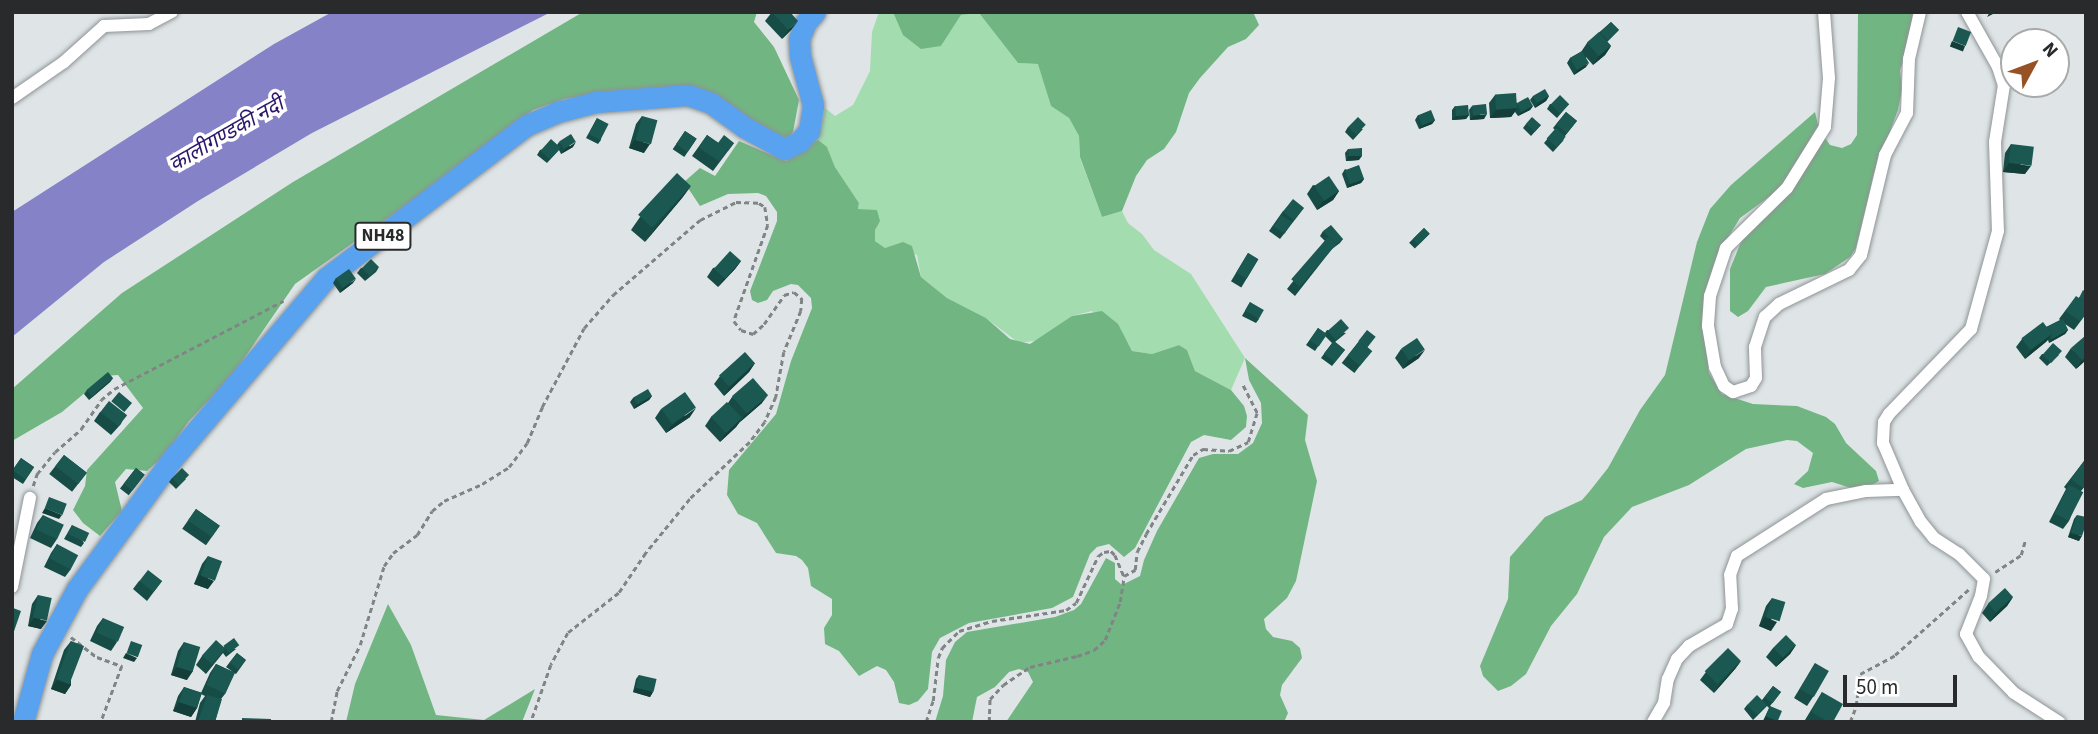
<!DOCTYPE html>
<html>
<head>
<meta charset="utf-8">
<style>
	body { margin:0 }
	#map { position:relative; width:2098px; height:734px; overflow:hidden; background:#dfe5e7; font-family:"Source Sans 3","Noto Sans Devanagari",sans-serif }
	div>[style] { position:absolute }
	.green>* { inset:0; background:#a3dcaf }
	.forest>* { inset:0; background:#71b682 }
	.water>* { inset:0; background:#8582c8 }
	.path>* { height:2.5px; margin-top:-1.25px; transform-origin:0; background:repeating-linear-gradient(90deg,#808485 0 5px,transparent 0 8.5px) }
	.roads { filter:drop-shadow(0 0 2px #8e9395) drop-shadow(0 0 2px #8e9395) }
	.street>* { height:12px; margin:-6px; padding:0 6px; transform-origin:6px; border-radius:6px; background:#fff }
	.highway>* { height:21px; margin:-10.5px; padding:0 10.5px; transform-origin:10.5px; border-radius:10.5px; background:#59a2ef }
	.wall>* { inset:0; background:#174c46; transform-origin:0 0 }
	.shaded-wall>* { inset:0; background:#133e39; transform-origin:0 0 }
	.building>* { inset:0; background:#1b5851; transform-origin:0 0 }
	span { translate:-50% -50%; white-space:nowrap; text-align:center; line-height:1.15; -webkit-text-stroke:7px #fff; paint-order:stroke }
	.shield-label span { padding:2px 5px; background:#fff; border:2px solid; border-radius:5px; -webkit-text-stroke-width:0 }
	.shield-label { font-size:18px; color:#282a2b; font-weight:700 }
	.water-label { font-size:21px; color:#2a176a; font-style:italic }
	.frame { position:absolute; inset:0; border:14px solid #282a2b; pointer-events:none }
	.north { position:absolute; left:2000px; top:28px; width:70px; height:70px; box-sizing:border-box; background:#fff; border:2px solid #a9aaaa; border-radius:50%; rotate:49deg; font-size:19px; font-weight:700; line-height:28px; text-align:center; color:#282a2b }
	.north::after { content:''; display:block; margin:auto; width:24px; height:32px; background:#965125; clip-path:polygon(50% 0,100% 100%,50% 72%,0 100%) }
	.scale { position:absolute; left:1843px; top:675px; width:114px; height:32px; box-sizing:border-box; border:4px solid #282a2b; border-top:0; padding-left:9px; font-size:21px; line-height:24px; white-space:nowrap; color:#282a2b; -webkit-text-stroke:5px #fff; paint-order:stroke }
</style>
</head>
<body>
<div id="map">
	<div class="green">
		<div style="clip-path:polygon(879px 12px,893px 12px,941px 46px,961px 15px,979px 13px,1018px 63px,1039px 64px,1051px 106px,1069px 118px,1079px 136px,1080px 158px,1102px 217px,1122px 211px,1128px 223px,1142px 234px,1154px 250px,1191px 274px,1245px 358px,1231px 390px,1195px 371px,1187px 350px,1179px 345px,1152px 354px,1132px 351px,1128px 343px,1092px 311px,1072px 316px,1040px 340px,1019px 343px,986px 318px,947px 298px,921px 277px,917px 255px,894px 247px,885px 248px,875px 241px,875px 230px,858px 209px,859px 203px,835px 167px,827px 147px,811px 143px,821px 127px,825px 108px,835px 116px,853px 105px,870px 71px,872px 32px)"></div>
	</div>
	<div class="forest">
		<div style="clip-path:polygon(583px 12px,757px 12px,754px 22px,774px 47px,799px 100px,793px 132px,787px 139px,779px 140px,705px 94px,598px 93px,564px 99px,533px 110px,450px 174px,295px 284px,232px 376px,189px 421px,164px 456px,147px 471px,126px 469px,115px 482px,122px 511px,100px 536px,83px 523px,73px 510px,85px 486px,87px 470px,143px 408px,118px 375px,105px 376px,62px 412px,12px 441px,12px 389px,122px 293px,293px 182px)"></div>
		<div style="clip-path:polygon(893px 12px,1253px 12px,1259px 25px,1246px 39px,1228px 47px,1200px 78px,1189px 93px,1176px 132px,1164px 149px,1147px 160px,1136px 176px,1122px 211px,1102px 217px,1080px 157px,1079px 136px,1069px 118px,1051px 106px,1038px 64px,1018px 63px,979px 13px,961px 15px,941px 46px,921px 49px,903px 35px)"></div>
		<div style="clip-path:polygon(1858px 12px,1913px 12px,1907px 51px,1900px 70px,1902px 90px,1898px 110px,1874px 173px,1856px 248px,1850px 257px,1825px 274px,1766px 287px,1748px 311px,1738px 317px,1730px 311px,1730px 269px,1741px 242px,1781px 188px,1740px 218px,1724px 244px,1705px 341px,1709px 373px,1722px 394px,1753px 404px,1797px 406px,1826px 417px,1835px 424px,1846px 443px,1876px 471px,1879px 481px,1870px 486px,1851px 488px,1832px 482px,1803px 488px,1794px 484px,1808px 471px,1813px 453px,1797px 441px,1787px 440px,1746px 449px,1689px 485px,1632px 507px,1604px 537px,1577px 594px,1551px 626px,1526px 674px,1511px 686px,1498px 691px,1483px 676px,1480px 666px,1508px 599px,1510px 557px,1545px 517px,1582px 500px,1589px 492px,1608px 468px,1640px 410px,1665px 375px,1697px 242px,1710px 209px,1731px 185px,1815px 112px,1819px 129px,1830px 145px,1842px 148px,1851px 144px,1857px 135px)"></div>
		<div style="clip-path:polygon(818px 140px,827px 147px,835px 167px,859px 203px,858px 209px,877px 210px,880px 221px,875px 230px,875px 241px,885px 248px,903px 242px,912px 246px,921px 277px,947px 298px,986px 318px,1010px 339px,1030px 344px,1072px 316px,1102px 311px,1118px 324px,1132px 351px,1152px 354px,1179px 345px,1187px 350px,1195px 371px,1231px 390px,1244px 406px,1247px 416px,1246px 427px,1231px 440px,1204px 435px,1191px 442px,1135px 548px,1124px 557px,1109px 544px,1097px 547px,1090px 554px,1073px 597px,1052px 608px,969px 623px,940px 638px,932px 652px,928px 689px,918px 701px,909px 705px,899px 703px,894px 682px,886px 670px,877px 666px,859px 676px,839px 651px,825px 644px,824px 628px,832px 615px,832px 599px,811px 586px,808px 568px,802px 560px,796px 556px,776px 553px,757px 523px,738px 514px,727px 495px,729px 470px,776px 414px,791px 361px,812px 308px,811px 298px,798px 285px,791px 284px,773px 291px,767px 300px,758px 303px,752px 300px,750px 291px,777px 221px,777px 212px,766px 196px,758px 193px,728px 194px,700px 206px,684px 182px,700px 168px,715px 176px,739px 141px,786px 161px)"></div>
		<div style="clip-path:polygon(1245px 358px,1308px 415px,1305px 440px,1317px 481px,1296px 581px,1287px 598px,1264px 619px,1266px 629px,1273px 637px,1292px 641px,1300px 648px,1302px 658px,1282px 685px,1280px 695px,1288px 713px,1284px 722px,1006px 722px,1033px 682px,1028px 672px,1019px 669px,1009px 672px,995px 687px,977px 697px,972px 722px,935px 722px,943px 696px,946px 660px,955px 642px,967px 632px,1055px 617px,1074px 610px,1081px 604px,1106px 558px,1115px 563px,1115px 579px,1122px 585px,1140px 576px,1144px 560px,1157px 531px,1199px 458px,1213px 454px,1238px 454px,1253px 443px,1262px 423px,1261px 403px,1249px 380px)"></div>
		<div style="clip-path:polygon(388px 604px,411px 645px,436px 715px,484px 720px,535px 689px,522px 722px,346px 722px,355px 684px)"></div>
	</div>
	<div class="water">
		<div style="clip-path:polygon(332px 12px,551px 12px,312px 133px,198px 201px,104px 262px,12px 337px,12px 212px,274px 44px)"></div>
	</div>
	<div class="path">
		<div style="left:33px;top:486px;width:13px;rotate:-72deg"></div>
		<div style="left:37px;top:474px;width:28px;rotate:-51deg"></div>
		<div style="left:55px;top:452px;width:35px;rotate:-41deg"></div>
		<div style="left:81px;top:429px;width:35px;rotate:-55deg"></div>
		<div style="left:101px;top:400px;width:17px;rotate:-40deg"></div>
		<div style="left:114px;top:389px;width:191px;rotate:-27.5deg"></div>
		<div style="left:1995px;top:572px;width:31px;rotate:-33deg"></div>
		<div style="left:2021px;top:555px;width:15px;rotate:-74deg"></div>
		<div style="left:71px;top:637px;width:33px;rotate:38deg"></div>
		<div style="left:97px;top:657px;width:27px;rotate:20deg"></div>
		<div style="left:122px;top:666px;width:60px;rotate:110.6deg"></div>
		<div style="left:331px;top:722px;width:32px;rotate:-79deg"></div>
		<div style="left:337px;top:691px;width:51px;rotate:-63.4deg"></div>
		<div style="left:360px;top:645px;width:83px;rotate:-73.1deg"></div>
		<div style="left:384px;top:566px;width:16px;rotate:-55deg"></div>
		<div style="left:393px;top:553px;width:30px;rotate:-37deg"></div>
		<div style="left:417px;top:535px;width:28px;rotate:-58deg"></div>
		<div style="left:432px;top:511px;width:16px;rotate:-40deg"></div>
		<div style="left:444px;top:501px;width:42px;rotate:-24.1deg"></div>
		<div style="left:482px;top:484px;width:32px;rotate:-32deg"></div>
		<div style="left:509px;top:467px;width:30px;rotate:-53deg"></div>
		<div style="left:527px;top:443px;width:39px;rotate:-67deg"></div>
		<div style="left:542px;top:407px;width:89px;rotate:-62deg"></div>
		<div style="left:584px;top:328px;width:44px;rotate:-48.7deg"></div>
		<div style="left:613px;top:295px;width:115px;rotate:-40.8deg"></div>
		<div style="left:700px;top:220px;width:40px;rotate:-26.6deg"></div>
		<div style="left:736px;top:202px;width:23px;rotate:2deg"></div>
		<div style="left:759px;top:203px;width:7px;rotate:34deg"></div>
		<div style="left:765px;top:207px;width:18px;rotate:81deg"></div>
		<div style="left:768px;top:225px;width:102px;rotate:109.5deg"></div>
		<div style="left:734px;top:321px;width:11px;rotate:52deg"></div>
		<div style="left:741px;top:330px;width:13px;rotate:18deg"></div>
		<div style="left:753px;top:334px;width:15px;rotate:-42deg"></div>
		<div style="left:764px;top:324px;width:35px;rotate:-55deg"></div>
		<div style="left:784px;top:295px;width:10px;rotate:-17deg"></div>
		<div style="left:794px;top:292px;width:11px;rotate:41deg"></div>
		<div style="left:802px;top:299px;width:12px;rotate:95deg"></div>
		<div style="left:801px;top:311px;width:44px;rotate:112.5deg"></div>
		<div style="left:784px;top:352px;width:46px;rotate:100.1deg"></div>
		<div style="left:776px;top:397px;width:27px;rotate:114deg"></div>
		<div style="left:765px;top:422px;width:25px;rotate:127deg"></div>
		<div style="left:750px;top:442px;width:83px;rotate:136.5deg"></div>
		<div style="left:690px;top:499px;width:70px;rotate:129.2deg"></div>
		<div style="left:646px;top:553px;width:48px;rotate:124deg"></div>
		<div style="left:619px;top:593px;width:65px;rotate:141.9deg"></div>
		<div style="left:568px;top:633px;width:36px;rotate:118deg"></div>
		<div style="left:551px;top:665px;width:60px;rotate:109.3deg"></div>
		<div style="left:926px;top:722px;width:22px;rotate:-72deg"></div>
		<div style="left:933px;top:701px;width:43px;rotate:-83.4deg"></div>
		<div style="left:938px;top:658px;width:11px;rotate:-68deg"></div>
		<div style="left:942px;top:648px;width:24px;rotate:-45deg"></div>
		<div style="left:959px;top:631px;width:34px;rotate:-17deg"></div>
		<div style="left:992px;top:621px;width:75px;rotate:-8.5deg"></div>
		<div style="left:1066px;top:610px;width:12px;rotate:-35deg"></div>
		<div style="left:1076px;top:603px;width:52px;rotate:-64.9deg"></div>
		<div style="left:1098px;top:556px;width:7px;rotate:-34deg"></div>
		<div style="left:1104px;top:552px;width:7px;rotate:-8deg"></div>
		<div style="left:1111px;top:551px;width:6px;rotate:45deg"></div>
		<div style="left:1115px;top:555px;width:23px;rotate:67deg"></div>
		<div style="left:1124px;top:576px;width:13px;rotate:-29deg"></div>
		<div style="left:1135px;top:570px;width:18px;rotate:-84deg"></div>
		<div style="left:1137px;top:552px;width:20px;rotate:-63deg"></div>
		<div style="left:1146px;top:534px;width:92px;rotate:-59.3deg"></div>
		<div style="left:1193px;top:455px;width:12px;rotate:-31deg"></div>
		<div style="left:1203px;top:449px;width:26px;rotate:4deg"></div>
		<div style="left:1229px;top:451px;width:21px;rotate:-25deg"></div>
		<div style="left:1248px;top:442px;width:30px;rotate:-73deg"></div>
		<div style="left:1257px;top:413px;width:31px;rotate:-117deg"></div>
		<div style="left:989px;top:722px;width:23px;rotate:-88deg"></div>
		<div style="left:990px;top:699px;width:19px;rotate:-47deg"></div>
		<div style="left:1003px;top:685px;width:32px;rotate:-34deg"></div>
		<div style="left:1030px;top:667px;width:48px;rotate:-13.2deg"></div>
		<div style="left:1077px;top:656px;width:18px;rotate:-19deg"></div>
		<div style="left:1094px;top:650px;width:15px;rotate:-42deg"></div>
		<div style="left:1105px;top:640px;width:41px;rotate:-68.5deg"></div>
		<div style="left:1120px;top:602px;width:26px;rotate:-81deg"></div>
		<div style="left:1850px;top:722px;width:17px;rotate:-69deg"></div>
		<div style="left:1856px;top:706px;width:32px;rotate:-83deg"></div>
		<div style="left:1860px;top:674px;width:40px;rotate:-28deg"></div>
		<div style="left:1895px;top:655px;width:99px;rotate:-41.7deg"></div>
	</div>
	<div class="roads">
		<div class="street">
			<div style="left:1824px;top:12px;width:66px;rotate:85.7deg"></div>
			<div style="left:1829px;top:78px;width:49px;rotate:94.7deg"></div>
			<div style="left:1825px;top:127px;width:72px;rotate:121.9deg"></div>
			<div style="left:1787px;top:188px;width:86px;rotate:135.5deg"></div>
			<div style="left:1726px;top:248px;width:51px;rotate:108.4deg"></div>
			<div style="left:1710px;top:296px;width:30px;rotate:94deg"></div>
			<div style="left:1708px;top:326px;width:42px;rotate:80.3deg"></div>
			<div style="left:1715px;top:367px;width:21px;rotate:65deg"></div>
			<div style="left:1724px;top:386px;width:11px;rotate:34deg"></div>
			<div style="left:1733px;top:392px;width:19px;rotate:-18deg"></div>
			<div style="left:1751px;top:386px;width:9px;rotate:-58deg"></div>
			<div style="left:1756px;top:378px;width:31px;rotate:-92deg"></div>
			<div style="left:1755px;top:347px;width:32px;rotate:-72deg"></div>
			<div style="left:1765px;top:317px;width:19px;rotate:-43deg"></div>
			<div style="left:1779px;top:304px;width:78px;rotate:-25.9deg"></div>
			<div style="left:1849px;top:270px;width:19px;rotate:-51deg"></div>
			<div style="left:1861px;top:255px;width:103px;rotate:-76.5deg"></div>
			<div style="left:1885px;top:155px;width:47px;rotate:-62.4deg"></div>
			<div style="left:1907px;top:113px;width:54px;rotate:-87.9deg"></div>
			<div style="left:1909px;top:59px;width:48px;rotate:-76.8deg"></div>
			<div style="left:1967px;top:12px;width:63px;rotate:60.6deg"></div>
			<div style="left:1998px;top:67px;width:19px;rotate:72deg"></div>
			<div style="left:2004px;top:85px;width:58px;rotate:99deg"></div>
			<div style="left:1995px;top:142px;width:89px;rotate:88.1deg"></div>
			<div style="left:1998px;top:231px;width:102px;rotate:105.4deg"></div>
			<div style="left:1971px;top:329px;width:118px;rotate:134deg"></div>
			<div style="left:1889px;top:414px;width:9px;rotate:122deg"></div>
			<div style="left:1884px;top:422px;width:21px;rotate:93deg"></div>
			<div style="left:1883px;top:443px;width:51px;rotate:66.9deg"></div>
			<div style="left:1903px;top:490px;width:37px;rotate:61deg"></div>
			<div style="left:1921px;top:522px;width:21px;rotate:51deg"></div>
			<div style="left:1934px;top:538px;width:30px;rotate:33deg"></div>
			<div style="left:1959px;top:554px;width:35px;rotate:45deg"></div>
			<div style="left:1984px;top:579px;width:17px;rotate:100deg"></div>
			<div style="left:1981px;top:596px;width:41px;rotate:111.5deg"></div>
			<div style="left:1966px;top:634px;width:26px;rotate:61deg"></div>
			<div style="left:1979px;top:657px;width:50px;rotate:45.8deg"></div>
			<div style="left:2014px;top:693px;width:54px;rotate:32.8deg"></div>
			<div style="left:12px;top:98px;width:63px;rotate:-34.7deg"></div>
			<div style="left:64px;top:62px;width:54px;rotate:-42deg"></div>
			<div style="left:104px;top:26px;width:45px;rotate:-2.5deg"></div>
			<div style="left:149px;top:24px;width:26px;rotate:-28deg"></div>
			<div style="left:12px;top:587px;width:91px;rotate:-78.6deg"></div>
			<div style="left:1653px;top:722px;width:22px;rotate:-60deg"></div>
			<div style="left:1664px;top:703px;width:24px;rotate:-81deg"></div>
			<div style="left:1668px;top:679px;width:22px;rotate:-66deg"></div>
			<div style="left:1677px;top:659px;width:18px;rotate:-47deg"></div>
			<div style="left:1689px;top:646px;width:44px;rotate:-30.1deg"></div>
			<div style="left:1727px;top:624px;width:16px;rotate:-72deg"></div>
			<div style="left:1732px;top:609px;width:34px;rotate:-93deg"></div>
			<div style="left:1730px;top:575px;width:20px;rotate:-70deg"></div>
			<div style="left:1737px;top:556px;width:106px;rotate:-32.6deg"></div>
			<div style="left:1826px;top:499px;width:41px;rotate:-11.3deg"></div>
			<div style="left:1866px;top:491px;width:37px;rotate:-2deg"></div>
		</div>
		<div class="highway">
			<div style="left:23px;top:722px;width:71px;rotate:-74.4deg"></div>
			<div style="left:42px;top:654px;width:74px;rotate:-61.7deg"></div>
			<div style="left:77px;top:589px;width:162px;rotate:-53.8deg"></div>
			<div style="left:173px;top:458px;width:236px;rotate:-49.6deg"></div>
			<div style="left:326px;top:278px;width:253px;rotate:-37.3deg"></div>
			<div style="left:527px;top:125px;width:33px;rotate:-23deg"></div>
			<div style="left:557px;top:112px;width:40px;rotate:-14.4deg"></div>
			<div style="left:596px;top:102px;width:92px;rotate:-4.4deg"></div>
			<div style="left:688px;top:95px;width:24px;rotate:19deg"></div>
			<div style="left:711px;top:103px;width:41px;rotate:36deg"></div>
			<div style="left:744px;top:127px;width:46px;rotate:28.8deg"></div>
			<div style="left:784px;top:149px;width:17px;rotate:-25deg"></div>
			<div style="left:799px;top:142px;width:15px;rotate:-48deg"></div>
			<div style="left:809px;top:131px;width:26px;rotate:-81deg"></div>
			<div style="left:813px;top:105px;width:51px;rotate:-104.9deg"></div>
			<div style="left:800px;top:56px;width:17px;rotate:-93deg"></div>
			<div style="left:799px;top:39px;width:18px;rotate:-68deg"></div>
			<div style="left:806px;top:22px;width:13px;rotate:-48deg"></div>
		</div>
	</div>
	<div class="wall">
		<div style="clip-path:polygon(772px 12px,792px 29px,782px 39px,765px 21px)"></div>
		<div style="clip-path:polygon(1611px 22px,1619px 30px,1607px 42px,1611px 46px,1605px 55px,1593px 65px,1586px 57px,1586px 67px,1574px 75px,1567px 63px,1570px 58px,1581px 52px,1587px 43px)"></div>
		<div style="clip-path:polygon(1495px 95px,1517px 103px,1533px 106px,1530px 110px,1518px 116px,1515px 112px,1511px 117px,1490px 118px,1489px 103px)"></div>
		<div style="clip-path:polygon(1533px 96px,1549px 96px,1546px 101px,1535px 108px,1530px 100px)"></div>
		<div style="clip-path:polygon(1550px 104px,1569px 104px,1557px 118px,1547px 109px)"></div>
		<div style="clip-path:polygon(1455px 106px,1469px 115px,1466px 119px,1452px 120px,1452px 110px)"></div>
		<div style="clip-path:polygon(1472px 106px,1484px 119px,1470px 120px,1469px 110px)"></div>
		<div style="clip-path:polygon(1566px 112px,1577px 121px,1565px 136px,1563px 141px,1553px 152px,1544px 143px,1555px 130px,1553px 128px)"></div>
		<div style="clip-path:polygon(1418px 115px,1435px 120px,1432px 124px,1419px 129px,1415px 120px)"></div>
		<div style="clip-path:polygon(642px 116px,644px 153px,629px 148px,636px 124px)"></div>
		<div style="clip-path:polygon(597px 118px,601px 140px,598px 144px,586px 138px)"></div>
		<div style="clip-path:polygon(1526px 124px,1541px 125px,1531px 136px,1523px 128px)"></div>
		<div style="clip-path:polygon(1348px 127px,1363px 129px,1353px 140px,1345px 132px)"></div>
		<div style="left:685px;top:131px;width:14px;height:22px;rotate:34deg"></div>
		<div style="clip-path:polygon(707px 135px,718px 143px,734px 143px,713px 171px,692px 156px)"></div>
		<div style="clip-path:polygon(559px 142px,573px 147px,561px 154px,559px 150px,547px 163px,537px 155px,540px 150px,557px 145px)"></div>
		<div style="clip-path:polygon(2011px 144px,2025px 174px,2003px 172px,2005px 153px)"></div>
		<div style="clip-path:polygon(1348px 149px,1359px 160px,1346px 161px,1345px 153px)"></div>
		<div style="clip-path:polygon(1345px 169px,1364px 179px,1361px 183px,1347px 188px,1342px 174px)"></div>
		<div style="clip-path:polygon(1313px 185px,1339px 191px,1333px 200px,1317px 210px,1307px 194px)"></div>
		<div style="clip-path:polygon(691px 186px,682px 198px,645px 242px,631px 230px,640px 217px)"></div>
		<div style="clip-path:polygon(1304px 208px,1280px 239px,1269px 231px,1283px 211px)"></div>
		<div style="left:1424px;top:228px;width:8px;height:21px;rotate:45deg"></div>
		<div style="clip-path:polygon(1323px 231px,1343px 239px,1340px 243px,1332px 249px,1295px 296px,1287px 289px,1325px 241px,1320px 236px)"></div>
		<div style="left:1248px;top:253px;width:12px;height:33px;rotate:31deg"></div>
		<div style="clip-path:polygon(741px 261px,735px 269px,718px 287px,707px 277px,713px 268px)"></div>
		<div style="clip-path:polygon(379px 267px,376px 272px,365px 281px,357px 273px,361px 268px)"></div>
		<div style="clip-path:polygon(336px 278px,353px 283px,340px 293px,333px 283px)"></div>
		<div style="clip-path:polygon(2086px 291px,2086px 314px,2074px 330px,2065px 324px,2068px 330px,2065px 334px,2049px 343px,2048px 340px,2025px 359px,2016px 347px,2022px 339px,2060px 320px,2059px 319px,2065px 311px)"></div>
		<div style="clip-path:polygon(1250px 302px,1259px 319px,1256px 323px,1242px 316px)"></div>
		<div style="clip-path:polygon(1318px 328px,1325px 333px,1327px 330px,1346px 333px,1335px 342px,1345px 350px,1332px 366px,1321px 358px,1332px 343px,1325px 336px,1315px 351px,1306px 345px)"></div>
		<div style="left:1359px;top:341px;width:16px;height:28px;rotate:38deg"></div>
		<div style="clip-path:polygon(2071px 348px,2086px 360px,2076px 369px,2065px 357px)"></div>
		<div style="clip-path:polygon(1401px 349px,1419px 358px,1403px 369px,1395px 358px)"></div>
		<div style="clip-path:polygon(2042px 354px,2059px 355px,2047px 366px,2039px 358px)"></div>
		<div style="clip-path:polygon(755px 363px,749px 372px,724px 396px,714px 384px,720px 376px)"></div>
		<div style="clip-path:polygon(113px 378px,110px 382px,89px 400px,84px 394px,87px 390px)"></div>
		<div style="clip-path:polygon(652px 396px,649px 400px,634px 409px,630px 402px,633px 398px)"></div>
		<div style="clip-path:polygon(732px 397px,762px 403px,740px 422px,736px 427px,720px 442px,705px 426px,711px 417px,728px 403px)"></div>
		<div style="clip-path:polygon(661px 409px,690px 417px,666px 433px,655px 418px)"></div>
		<div style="clip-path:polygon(100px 412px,125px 413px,121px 424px,111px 435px,94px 421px)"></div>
		<div style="left:64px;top:455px;width:29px;height:24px;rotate:38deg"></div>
		<div style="clip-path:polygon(21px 458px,34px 467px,23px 484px,12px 477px,12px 471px)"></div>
		<div style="clip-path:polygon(2084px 461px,2086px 485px,2081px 491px,2069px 521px,2063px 529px,2049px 522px,2066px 489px,2064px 487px)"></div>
		<div style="left:136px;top:468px;width:11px;height:26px;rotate:38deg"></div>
		<div style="clip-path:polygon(172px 478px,186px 479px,176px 489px,169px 482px)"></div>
		<div style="left:196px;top:509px;width:29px;height:24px;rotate:35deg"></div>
		<div style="clip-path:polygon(43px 515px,57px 539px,51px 548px,30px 538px,37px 523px)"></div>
		<div style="clip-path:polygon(2077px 515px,2079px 541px,2068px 537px,2074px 519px)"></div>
		<div style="clip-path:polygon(72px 525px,84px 543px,81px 547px,64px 539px)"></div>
		<div style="clip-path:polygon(57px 544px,71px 569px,65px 577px,44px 567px,51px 553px)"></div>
		<div style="clip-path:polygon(208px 556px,208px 589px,194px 584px,202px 564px)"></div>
		<div style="clip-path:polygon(139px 581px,162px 581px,147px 601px,133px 589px)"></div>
		<div style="clip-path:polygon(38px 595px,41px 629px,28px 626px,32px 604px)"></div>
		<div style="clip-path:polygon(2013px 597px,2007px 606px,1990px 622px,1982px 613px,1988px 604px)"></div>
		<div style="clip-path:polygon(1772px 598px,1771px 631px,1759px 626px,1766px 606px)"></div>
		<div style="clip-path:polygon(103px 618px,117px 642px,111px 651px,90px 641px,97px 626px)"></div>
		<div style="clip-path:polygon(71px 641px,71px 685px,65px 694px,51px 689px,64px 650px)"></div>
		<div style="clip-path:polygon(184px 642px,187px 680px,171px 675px,178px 651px)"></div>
		<div style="clip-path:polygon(1796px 645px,1790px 654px,1776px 667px,1766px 657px,1773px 648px)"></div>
		<div style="clip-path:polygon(224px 647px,236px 649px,226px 657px,223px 653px,206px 674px,196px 665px,202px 656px)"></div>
		<div style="clip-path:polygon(237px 653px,246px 660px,236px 674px,234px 673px,225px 694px,221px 699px,215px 722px,195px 722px,200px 703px,205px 696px,201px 694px,197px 708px,191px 717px,173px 711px,178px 696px,184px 687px,201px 693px,210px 673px,216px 664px,233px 672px,226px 667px)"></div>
		<div style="clip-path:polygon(1741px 661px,1735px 669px,1714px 693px,1700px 680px,1706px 672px)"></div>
		<div style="clip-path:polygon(1815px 663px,1813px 697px,1807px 706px,1794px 698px)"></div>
		<div style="clip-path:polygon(639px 675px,653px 692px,650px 697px,633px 692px,636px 679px)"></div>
		<div style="clip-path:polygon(1773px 686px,1781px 692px,1770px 706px,1778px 722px,1763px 721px,1769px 708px,1767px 706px,1753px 720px,1744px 709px,1747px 705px,1762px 700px)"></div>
		<div style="clip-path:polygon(1822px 692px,1833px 722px,1808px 722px,1805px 720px)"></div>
	</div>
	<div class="shaded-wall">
		<div style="clip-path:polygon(1990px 12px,1997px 12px,1987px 17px)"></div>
		<div style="clip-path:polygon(798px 21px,792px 29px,782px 39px,788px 30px)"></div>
		<div style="left:1952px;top:41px;width:14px;height:6px;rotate:21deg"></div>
		<div style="clip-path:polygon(1611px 46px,1605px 55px,1593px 65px,1599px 56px)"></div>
		<div style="clip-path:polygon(1589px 63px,1586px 67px,1574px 75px,1577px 70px)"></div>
		<div style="clip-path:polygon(1549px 96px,1546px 101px,1535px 108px,1538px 103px)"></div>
		<div style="clip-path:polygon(1533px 106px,1530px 110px,1518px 116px,1521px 112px)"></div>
		<div style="clip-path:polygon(1517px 108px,1511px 117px,1490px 118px,1496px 110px)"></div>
		<div style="clip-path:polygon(1487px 114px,1484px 119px,1470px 120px,1473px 116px)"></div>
		<div style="clip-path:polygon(1469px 115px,1466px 119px,1452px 120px,1456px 116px)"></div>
		<div style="clip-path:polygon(1435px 120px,1432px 124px,1419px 129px,1422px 125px)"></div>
		<div style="clip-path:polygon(635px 140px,650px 144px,644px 153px,629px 148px)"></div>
		<div style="clip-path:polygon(576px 142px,573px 147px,561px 154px,564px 150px)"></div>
		<div style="clip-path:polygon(1349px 156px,1362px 156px,1359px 160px,1346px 161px)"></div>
		<div style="clip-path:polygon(2009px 163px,2031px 166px,2025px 174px,2003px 172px)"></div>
		<div style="clip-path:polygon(1364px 179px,1361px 183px,1347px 188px,1350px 183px)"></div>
		<div style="clip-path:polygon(691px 186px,682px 198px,645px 242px,654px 230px)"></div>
		<div style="clip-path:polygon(1339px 191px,1333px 200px,1317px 210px,1323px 201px)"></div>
		<div style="clip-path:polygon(741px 261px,735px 269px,718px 287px,724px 278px)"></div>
		<div style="clip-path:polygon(356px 279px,353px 283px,340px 293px,343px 288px)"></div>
		<div style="clip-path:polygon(2068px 330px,2065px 334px,2049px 343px,2052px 339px)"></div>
		<div style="clip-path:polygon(2052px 334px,2046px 342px,2025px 359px,2031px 350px)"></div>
		<div style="clip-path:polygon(1425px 350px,1419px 358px,1403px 369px,1409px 360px)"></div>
		<div style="clip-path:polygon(2086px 357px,2086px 360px,2076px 369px,2082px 360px)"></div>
		<div style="clip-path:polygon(755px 363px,749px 372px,724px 396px,730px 387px)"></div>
		<div style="clip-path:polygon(113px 378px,110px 382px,89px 400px,93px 396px)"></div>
		<div style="clip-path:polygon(768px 395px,762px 403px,740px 422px,746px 414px)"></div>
		<div style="clip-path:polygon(652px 396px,649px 400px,634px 409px,637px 404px)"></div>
		<div style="clip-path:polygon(696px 408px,690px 417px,666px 433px,672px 425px)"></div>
		<div style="clip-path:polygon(742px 418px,736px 427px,720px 442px,726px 433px)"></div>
		<div style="clip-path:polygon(45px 508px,62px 515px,59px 519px,42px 513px)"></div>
		<div style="clip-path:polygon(2071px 533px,2082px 536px,2079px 541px,2068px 537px)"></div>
		<div style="clip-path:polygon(200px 575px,214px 581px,208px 589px,194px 584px)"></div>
		<div style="clip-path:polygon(2013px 597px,2007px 606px,1990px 622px,1996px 613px)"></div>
		<div style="clip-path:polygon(1765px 617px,1777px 622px,1771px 631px,1759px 626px)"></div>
		<div style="clip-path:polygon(34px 618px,47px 621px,41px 629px,28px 626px)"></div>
		<div style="clip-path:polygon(1796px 645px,1790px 654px,1776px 667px,1782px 658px)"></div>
		<div style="clip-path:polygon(126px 653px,137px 658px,134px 662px,123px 658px)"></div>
		<div style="clip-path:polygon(1741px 661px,1735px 669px,1714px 693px,1720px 684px)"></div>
		<div style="clip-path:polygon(177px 667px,193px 671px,187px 680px,171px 675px)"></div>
		<div style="clip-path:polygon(57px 680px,71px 685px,65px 694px,51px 689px)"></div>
		<div style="clip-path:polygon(636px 688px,653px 692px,650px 697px,633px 692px)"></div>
		<div style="clip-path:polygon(179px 702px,197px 708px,191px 717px,173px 711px)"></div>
		<div style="clip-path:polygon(1766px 716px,1778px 721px,1766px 722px,1763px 721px)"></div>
	</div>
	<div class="building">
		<div style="clip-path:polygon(772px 12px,790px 12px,798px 21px,788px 30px)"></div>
		<div style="left:1611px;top:22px;width:11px;height:15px;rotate:45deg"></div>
		<div style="left:1958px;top:27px;width:14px;height:15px;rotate:21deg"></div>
		<div style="left:1599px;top:32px;width:18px;height:16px;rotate:49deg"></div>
		<div style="left:1582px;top:51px;width:14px;height:14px;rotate:60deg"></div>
		<div style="left:1545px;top:89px;width:8px;height:14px;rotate:60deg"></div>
		<div style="left:1516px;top:93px;width:15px;height:21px;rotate:86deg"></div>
		<div style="left:1560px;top:95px;width:13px;height:13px;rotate:45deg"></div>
		<div style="left:1528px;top:97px;width:10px;height:13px;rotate:61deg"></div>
		<div style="left:1486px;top:104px;width:10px;height:14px;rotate:84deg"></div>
		<div style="left:1468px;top:105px;width:10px;height:13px;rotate:84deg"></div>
		<div style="left:1431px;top:110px;width:11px;height:14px;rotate:68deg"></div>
		<div style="left:1566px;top:112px;width:14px;height:16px;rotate:39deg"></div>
		<div style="left:642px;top:116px;width:16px;height:25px;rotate:15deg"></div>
		<div style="left:1358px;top:117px;width:11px;height:14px;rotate:45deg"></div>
		<div style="left:1532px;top:117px;width:12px;height:9px;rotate:42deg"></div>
		<div style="left:597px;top:118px;width:13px;height:18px;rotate:27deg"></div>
		<div style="left:1556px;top:128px;width:13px;height:14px;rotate:42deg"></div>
		<div style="left:685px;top:131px;width:14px;height:16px;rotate:34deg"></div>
		<div style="left:571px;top:134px;width:9px;height:14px;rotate:58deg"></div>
		<div style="left:707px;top:135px;width:25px;height:15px;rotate:34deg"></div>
		<div style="clip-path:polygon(724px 135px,734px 143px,728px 151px,728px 149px,718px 143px)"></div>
		<div style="left:551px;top:139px;width:13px;height:16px;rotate:42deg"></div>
		<div style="left:2011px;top:144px;width:23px;height:19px;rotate:7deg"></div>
		<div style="clip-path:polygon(1362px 148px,1362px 156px,1349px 156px,1348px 149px)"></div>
		<div style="left:1359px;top:165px;width:15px;height:15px;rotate:70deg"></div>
		<div style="left:677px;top:173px;width:19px;height:57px;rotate:43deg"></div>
		<div style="left:1329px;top:176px;width:18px;height:18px;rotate:56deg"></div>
		<div style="left:1293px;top:199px;width:14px;height:16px;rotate:39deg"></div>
		<div style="left:1281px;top:215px;width:13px;height:14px;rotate:32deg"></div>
		<div style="clip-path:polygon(1331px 225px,1343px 239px,1335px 245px,1336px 244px,1323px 231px)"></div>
		<div style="left:1424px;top:228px;width:8px;height:16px;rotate:45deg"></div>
		<div style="left:1328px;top:237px;width:11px;height:56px;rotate:41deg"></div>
		<div style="left:730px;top:251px;width:15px;height:24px;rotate:42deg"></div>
		<div style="left:1248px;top:253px;width:12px;height:23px;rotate:31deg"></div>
		<div style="left:371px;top:259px;width:11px;height:13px;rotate:45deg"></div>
		<div style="left:349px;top:269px;width:12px;height:16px;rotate:55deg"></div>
		<div style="clip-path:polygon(2083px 290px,2086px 292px,2086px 303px,2079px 298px)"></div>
		<div style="clip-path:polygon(2076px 296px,2086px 303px,2086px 313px,2080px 321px,2065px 311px)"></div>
		<div style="left:1250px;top:302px;width:16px;height:10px;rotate:30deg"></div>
		<div style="left:1341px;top:319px;width:12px;height:18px;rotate:48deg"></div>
		<div style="clip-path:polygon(2063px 319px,2068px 330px,2052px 339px,2051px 336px,2052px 334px,2047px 327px)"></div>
		<div style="left:2043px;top:322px;width:15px;height:27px;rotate:53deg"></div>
		<div style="left:1318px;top:328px;width:11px;height:15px;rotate:34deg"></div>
		<div style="left:1367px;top:330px;width:11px;height:14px;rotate:38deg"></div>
		<div style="clip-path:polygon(2085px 336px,2086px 338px,2086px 357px,2082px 360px,2071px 348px)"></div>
		<div style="left:1417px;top:338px;width:14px;height:19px;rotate:56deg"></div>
		<div style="left:1334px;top:341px;width:14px;height:16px;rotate:39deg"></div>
		<div style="left:1360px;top:341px;width:16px;height:19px;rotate:40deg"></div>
		<div style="left:2053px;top:343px;width:12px;height:16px;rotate:42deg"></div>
		<div style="left:745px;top:352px;width:15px;height:35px;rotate:48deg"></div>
		<div style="left:108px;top:372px;width:8px;height:28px;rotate:50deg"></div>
		<div style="left:753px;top:378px;width:23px;height:28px;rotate:49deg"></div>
		<div style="left:648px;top:389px;width:8px;height:17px;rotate:60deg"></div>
		<div style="left:119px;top:392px;width:17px;height:12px;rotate:40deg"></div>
		<div style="left:685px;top:392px;width:19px;height:29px;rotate:55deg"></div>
		<div style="left:109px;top:401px;width:23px;height:14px;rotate:38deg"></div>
		<div style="left:727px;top:402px;width:22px;height:22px;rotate:47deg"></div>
		<div style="left:64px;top:455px;width:29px;height:14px;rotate:38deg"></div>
		<div style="left:21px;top:458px;width:16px;height:15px;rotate:35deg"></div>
		<div style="clip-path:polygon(2084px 461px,2086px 462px,2086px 484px,2083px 488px,2071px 479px)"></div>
		<div style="left:136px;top:468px;width:11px;height:20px;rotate:38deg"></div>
		<div style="left:182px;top:468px;width:10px;height:14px;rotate:45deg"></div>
		<div style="left:2069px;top:485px;width:16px;height:32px;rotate:27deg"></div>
		<div style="left:49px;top:497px;width:19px;height:12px;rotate:21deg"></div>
		<div style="left:196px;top:509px;width:29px;height:14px;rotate:35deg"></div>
		<div style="left:43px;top:515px;width:23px;height:16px;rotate:25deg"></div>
		<div style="clip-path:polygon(2077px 515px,2086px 517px,2086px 524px,2082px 536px,2071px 533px)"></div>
		<div style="left:72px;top:525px;width:19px;height:10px;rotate:25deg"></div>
		<div style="left:57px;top:544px;width:24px;height:16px;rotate:28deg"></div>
		<div style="left:208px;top:556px;width:15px;height:21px;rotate:20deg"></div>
		<div style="left:148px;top:570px;width:18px;height:14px;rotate:38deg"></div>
		<div style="left:2005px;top:588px;width:12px;height:23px;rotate:48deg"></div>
		<div style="left:38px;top:595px;width:14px;height:23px;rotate:12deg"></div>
		<div style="left:1772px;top:598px;width:14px;height:20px;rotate:17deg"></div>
		<div style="clip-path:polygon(13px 608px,21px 611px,12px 637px,12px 610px)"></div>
		<div style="left:103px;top:618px;width:23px;height:16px;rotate:23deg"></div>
		<div style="left:1786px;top:635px;width:14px;height:18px;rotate:45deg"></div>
		<div style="left:234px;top:638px;width:9px;height:13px;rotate:54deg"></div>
		<div style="left:216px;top:640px;width:13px;height:21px;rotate:42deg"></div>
		<div style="left:71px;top:641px;width:14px;height:41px;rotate:21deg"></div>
		<div style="left:131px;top:641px;width:12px;height:13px;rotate:20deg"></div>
		<div style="left:184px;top:642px;width:17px;height:26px;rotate:17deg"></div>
		<div style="left:1728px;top:648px;width:18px;height:33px;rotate:45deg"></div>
		<div style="left:237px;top:653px;width:11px;height:12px;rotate:38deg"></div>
		<div style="left:1815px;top:663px;width:16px;height:30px;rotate:30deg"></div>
		<div style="left:216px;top:664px;width:21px;height:23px;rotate:25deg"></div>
		<div style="left:639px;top:675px;width:18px;height:13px;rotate:13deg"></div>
		<div style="left:1773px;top:686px;width:10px;height:14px;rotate:37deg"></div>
		<div style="left:184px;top:687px;width:19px;height:16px;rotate:18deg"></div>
		<div style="clip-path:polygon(1822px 692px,1843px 704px,1833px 722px,1829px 722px,1811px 712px)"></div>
		<div style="clip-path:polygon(207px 695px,222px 699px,215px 722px,198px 721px)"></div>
		<div style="left:1757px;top:695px;width:14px;height:14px;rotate:45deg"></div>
		<div style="left:1770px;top:706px;width:13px;height:11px;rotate:23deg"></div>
		<div style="clip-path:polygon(242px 718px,271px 719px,271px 722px,242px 722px)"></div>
	</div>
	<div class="shield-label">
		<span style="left:383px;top:236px">NH48</span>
	</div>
	<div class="water-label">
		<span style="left:226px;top:134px;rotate:-30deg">कालीगण्डकी नदी</span>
	</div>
	<div class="frame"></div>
	<div class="north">N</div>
	<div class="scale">50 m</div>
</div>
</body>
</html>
